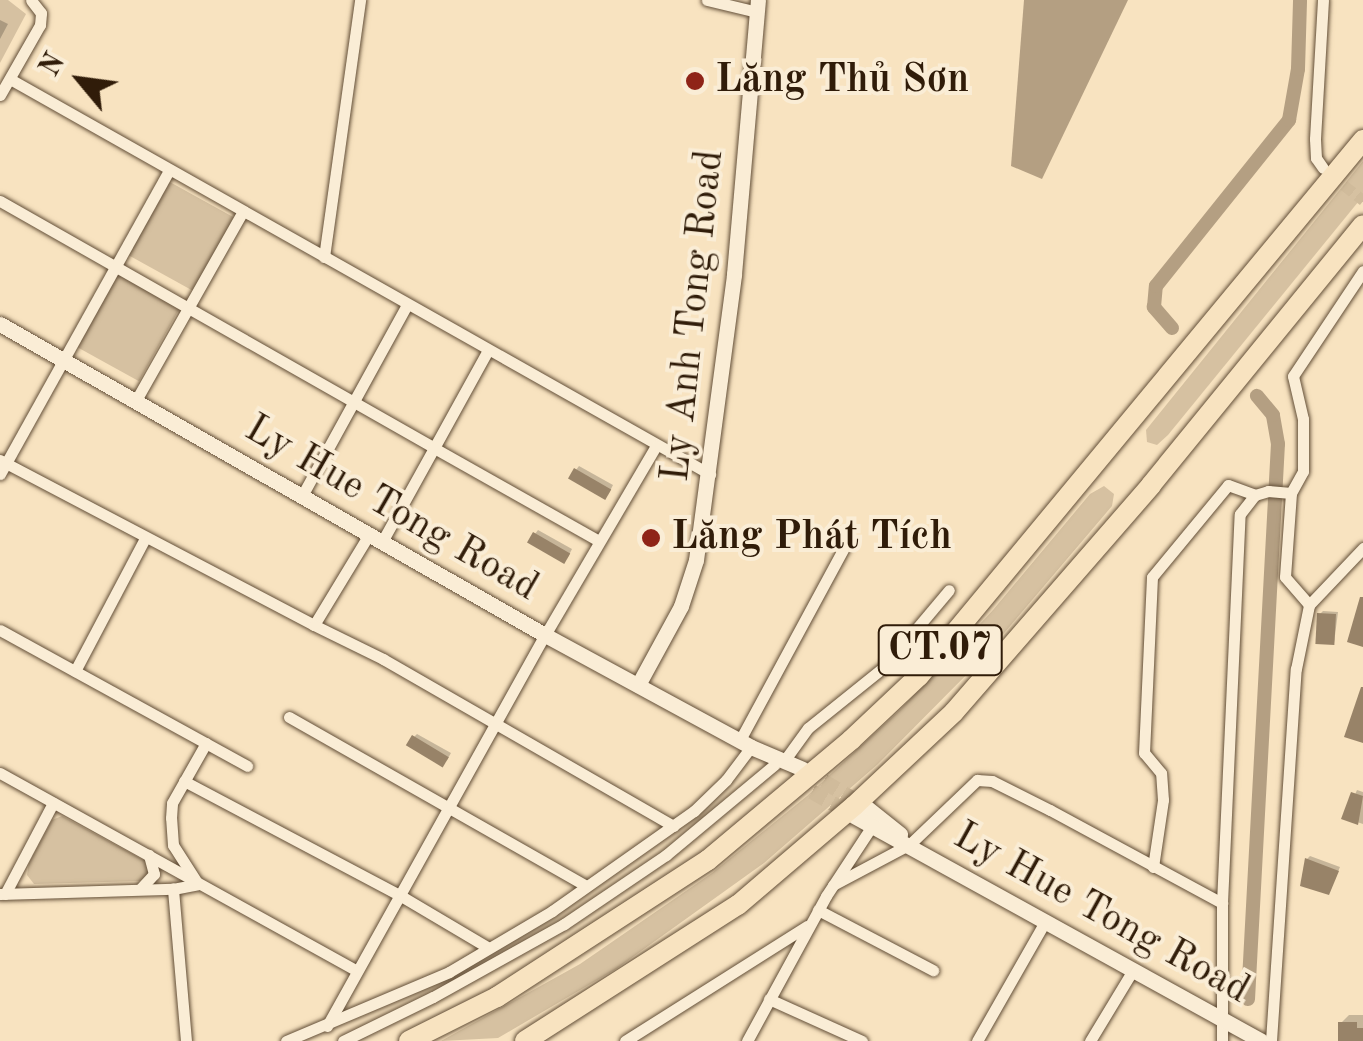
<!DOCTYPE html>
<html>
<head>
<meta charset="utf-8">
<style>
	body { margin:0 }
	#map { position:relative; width:1363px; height:1041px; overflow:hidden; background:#f8e3c0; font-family:"Old Standard TT",serif }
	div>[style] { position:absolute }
	.green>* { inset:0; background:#d6c1a1; transform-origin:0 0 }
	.water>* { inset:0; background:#b49f82 }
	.shadow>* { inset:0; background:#0003 }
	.canal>* { height:14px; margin:-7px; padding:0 7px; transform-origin:7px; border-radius:7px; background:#b49f82 }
	.building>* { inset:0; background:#988368; transform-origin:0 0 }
	.street-tunnel>* { height:11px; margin-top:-5.5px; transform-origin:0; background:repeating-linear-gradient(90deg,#d0bb9b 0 11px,transparent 0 16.5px) }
	.secondary-tunnel>* { height:15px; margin-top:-7.5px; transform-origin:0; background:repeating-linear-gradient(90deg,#d0bb9b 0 15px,transparent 0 23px) }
	.roads { filter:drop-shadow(0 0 2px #624e37) drop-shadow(0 0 2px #624e37) }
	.street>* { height:11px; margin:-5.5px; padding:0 5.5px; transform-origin:5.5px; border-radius:5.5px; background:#faedd6 }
	.secondary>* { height:15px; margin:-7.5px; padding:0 7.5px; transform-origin:7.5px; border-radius:7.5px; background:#faedd6 }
	.highway>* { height:20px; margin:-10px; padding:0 10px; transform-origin:10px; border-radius:10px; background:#f8e3c0 }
	.dots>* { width:28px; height:28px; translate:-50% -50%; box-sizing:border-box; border:5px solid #faedd6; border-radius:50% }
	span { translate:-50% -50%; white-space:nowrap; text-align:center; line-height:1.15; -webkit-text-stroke:8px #faedd6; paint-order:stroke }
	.shield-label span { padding:2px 8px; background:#faedd6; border:2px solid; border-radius:8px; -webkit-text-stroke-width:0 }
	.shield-label { font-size:38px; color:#301c09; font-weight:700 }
	.poi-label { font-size:40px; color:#301c09; font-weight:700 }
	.left { translate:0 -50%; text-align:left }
	.street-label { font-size:40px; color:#301c09 }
	.north { position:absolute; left:30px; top:30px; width:100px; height:100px; -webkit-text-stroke:8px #faedd6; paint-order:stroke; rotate:299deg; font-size:28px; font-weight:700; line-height:40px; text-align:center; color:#301c09 }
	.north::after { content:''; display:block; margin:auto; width:35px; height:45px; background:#301c09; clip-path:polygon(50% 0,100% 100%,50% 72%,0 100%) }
</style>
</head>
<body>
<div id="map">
	<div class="green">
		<div style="clip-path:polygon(0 0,8px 0,26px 14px,0 63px)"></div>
		<div style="clip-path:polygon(1363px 161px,1363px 196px,1168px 435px,1157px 445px,1147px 442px,1146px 430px)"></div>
		<div style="left:168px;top:181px;width:75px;height:84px;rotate:29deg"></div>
		<div style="left:115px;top:272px;width:74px;height:84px;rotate:29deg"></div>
		<div style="clip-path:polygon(1104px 486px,1114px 494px,1112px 506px,982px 659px,878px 764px,764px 863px,616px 969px,498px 1038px,441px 1041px,580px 964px,712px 873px,807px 796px,901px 709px,993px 610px,1090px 494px)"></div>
		<div style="clip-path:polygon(62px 816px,147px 862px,151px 871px,140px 881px,34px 884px,27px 875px,29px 863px,52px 820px)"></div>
	</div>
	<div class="water">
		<div style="clip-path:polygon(1024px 0,1128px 0,1042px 179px,1011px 166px)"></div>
	</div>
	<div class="shadow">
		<div style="clip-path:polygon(0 20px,8px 24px,0 39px)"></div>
		<div style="clip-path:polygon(579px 466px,613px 485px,609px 493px,576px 470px)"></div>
		<div style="clip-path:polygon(538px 530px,572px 549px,568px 557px,535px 534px)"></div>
		<div style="clip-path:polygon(1323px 611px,1338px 612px,1334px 643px,1319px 615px)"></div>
		<div style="clip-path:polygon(417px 734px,451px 753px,447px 760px,414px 737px)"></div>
		<div style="clip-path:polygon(1357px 790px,1363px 792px,1363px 824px,1345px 818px)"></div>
		<div style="clip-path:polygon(1310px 856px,1340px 867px,1329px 893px,1307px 859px)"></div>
		<div style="clip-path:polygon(1349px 1015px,1363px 1015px,1363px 1041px,1341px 1041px,1341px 1023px)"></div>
	</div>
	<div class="canal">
		<div style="left:1172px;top:328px;width:28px;rotate:-131deg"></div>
		<div style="left:1154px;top:307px;width:21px;rotate:-85deg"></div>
		<div style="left:1156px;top:286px;width:213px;rotate:-51.3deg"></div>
		<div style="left:1289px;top:120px;width:52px;rotate:-80deg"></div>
		<div style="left:1298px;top:69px;width:69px;rotate:-88.3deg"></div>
		<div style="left:1248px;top:999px;width:556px;rotate:-86.91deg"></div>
		<div style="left:1278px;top:444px;width:29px;rotate:-100deg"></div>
		<div style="left:1273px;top:415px;width:25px;rotate:-130deg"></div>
	</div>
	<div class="building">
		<div style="left:574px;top:468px;width:43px;height:12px;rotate:30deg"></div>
		<div style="left:533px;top:532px;width:43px;height:12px;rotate:30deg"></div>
		<div style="clip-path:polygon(1360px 597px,1363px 597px,1363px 647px,1347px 642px)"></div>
		<div style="left:1317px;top:613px;width:19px;height:31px;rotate:3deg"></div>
		<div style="clip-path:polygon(1361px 687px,1363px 687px,1363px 743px,1344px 737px)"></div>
		<div style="left:412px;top:735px;width:43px;height:12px;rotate:31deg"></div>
		<div style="clip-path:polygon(1351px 792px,1363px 796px,1358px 825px,1341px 819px)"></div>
		<div style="clip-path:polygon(1305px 858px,1339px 871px,1329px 895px,1300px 886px)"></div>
		<div style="clip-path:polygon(1338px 1022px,1357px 1022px,1357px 1028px,1363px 1028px,1363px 1041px,1338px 1041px)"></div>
	</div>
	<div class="street-tunnel">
		<div style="left:1331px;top:175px;width:41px;rotate:38deg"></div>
	</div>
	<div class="secondary-tunnel">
		<div style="left:804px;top:769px;width:71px;rotate:31.2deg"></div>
		<div style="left:792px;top:780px;width:71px;rotate:29.4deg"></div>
	</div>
	<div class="roads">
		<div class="street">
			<div style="left:707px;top:0;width:51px;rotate:13.5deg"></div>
			<div style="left:1323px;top:0;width:139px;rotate:93.3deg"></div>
			<div style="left:1315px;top:139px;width:19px;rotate:87deg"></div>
			<div style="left:1316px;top:158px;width:12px;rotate:55deg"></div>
			<div style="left:10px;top:79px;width:804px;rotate:29.44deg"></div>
			<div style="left:0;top:95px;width:81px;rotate:-60.3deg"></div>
			<div style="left:40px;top:25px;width:12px;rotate:-85deg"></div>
			<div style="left:41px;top:13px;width:16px;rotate:-128deg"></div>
			<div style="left:0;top:201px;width:499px;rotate:29.6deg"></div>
			<div style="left:434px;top:448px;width:112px;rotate:-61.1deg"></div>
			<div style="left:324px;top:257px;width:260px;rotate:-82deg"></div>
			<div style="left:135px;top:402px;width:219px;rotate:-60.5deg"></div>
			<div style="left:0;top:460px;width:355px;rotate:27.7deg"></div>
			<div style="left:314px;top:625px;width:108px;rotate:-58.7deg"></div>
			<div style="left:0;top:474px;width:348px;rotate:-60.9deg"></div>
			<div style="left:1291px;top:493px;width:84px;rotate:94.1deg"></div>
			<div style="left:1285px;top:577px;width:37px;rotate:49deg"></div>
			<div style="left:303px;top:494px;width:216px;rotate:-61.2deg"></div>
			<div style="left:383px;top:540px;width:105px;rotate:-61deg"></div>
			<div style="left:434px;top:448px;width:189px;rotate:29.4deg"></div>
			<div style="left:314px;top:625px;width:77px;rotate:26.2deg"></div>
			<div style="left:383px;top:659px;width:335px;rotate:29.9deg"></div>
			<div style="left:0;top:630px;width:282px;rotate:28.8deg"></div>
			<div style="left:75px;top:671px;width:150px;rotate:-62.2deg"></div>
			<div style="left:289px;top:717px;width:342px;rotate:29.6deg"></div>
			<div style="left:740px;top:740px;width:221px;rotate:-61.6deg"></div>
			<div style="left:784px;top:761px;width:41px;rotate:-54deg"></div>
			<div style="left:808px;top:728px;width:99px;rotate:-38.8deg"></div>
			<div style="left:885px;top:666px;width:99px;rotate:-49.9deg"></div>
			<div style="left:0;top:773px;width:408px;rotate:29deg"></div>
			<div style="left:184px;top:781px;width:246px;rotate:27.9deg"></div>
			<div style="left:401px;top:896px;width:102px;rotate:30.6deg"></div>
			<div style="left:1153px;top:867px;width:68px;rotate:-81.5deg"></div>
			<div style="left:1163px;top:800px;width:27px;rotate:-94deg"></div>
			<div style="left:1161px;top:773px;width:26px;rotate:-130deg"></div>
			<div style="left:1144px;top:753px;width:176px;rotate:-87.4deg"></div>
			<div style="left:1152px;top:577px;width:119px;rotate:-50.4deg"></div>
			<div style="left:1228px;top:485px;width:29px;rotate:20deg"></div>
			<div style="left:833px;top:885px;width:87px;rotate:-28deg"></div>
			<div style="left:910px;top:844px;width:93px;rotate:-43.7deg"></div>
			<div style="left:977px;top:780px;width:15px;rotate:4deg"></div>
			<div style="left:992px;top:781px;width:65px;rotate:26.6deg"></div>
			<div style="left:1050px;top:810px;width:196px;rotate:28.4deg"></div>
			<div style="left:141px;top:888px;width:19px;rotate:-47deg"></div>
			<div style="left:154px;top:874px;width:20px;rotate:-105deg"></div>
			<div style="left:0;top:894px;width:173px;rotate:-1.7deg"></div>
			<div style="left:5px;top:894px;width:103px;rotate:-62.2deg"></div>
			<div style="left:818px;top:910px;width:130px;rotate:27.6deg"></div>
			<div style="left:769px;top:999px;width:102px;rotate:24.3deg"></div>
			<div style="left:327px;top:1026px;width:448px;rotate:-60.9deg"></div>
			<div style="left:545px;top:635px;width:219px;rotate:-59.6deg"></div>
			<div style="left:186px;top:1041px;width:153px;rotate:-94.9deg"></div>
			<div style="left:173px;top:889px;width:25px;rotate:-11deg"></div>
			<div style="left:198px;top:884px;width:46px;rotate:-122.7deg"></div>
			<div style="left:173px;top:845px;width:27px;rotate:-94deg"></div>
			<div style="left:171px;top:818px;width:15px;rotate:-86deg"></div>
			<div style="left:172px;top:803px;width:69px;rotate:-60.5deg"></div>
			<div style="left:286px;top:1041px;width:177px;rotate:-22.9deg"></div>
			<div style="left:449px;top:972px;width:120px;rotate:-30.6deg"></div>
			<div style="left:552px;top:911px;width:174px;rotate:-35.2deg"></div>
			<div style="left:694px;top:811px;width:45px;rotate:-44.1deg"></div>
			<div style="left:726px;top:780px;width:41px;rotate:-52.9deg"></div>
			<div style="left:343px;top:1041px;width:100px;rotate:-26.1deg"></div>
			<div style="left:433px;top:997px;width:150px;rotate:-29.1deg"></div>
			<div style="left:564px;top:924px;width:123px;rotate:-34.1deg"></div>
			<div style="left:666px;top:855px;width:141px;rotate:-39.8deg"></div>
			<div style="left:625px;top:1041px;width:215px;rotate:-32.3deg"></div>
			<div style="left:747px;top:1041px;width:165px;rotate:-61.4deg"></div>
			<div style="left:826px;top:896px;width:87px;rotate:-56.7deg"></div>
			<div style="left:977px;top:1041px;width:139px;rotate:-60.3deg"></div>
			<div style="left:1090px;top:1041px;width:83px;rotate:-58.8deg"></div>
			<div style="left:1222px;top:1041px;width:138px;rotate:-90deg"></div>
			<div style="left:1222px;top:903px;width:389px;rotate:-87.4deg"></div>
			<div style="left:1240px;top:514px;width:24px;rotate:-52deg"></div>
			<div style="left:1255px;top:495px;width:14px;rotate:-17deg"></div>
			<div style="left:1268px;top:491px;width:23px;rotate:5deg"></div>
			<div style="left:1291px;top:493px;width:25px;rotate:-61deg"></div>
			<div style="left:1303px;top:471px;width:52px;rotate:-90deg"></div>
			<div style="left:1303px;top:419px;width:44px;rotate:-103.1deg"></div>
			<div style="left:1293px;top:376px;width:126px;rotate:-56.3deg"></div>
			<div style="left:1271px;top:1041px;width:373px;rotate:-86.2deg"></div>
			<div style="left:1296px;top:669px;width:65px;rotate:-78.5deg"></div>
			<div style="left:1309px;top:605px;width:79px;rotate:-46.5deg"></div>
		</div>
		<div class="secondary">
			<div style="left:0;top:324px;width:627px;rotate:29.71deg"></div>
			<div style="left:545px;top:635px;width:234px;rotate:28.5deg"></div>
			<div style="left:751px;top:747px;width:56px;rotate:22.9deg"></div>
			<div style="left:638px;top:685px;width:90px;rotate:-61.4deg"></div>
			<div style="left:681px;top:606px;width:48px;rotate:-71.9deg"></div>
			<div style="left:696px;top:560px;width:289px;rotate:-82.4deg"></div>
			<div style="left:734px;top:274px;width:275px;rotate:-85deg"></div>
			<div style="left:865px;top:806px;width:45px;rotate:38.7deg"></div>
			<div style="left:854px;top:816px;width:465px;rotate:28.9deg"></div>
		</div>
		<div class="highway">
			<div style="left:409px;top:1041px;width:98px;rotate:-26.6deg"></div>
			<div style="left:497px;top:997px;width:252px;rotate:-33deg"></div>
			<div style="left:708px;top:860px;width:187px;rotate:-40deg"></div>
			<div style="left:851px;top:740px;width:93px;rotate:-43.3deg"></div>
			<div style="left:919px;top:676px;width:696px;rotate:-50.36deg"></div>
			<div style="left:525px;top:1041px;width:253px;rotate:-32.6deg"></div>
			<div style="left:738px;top:905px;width:153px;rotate:-40.5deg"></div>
			<div style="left:854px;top:806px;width:137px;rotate:-43.2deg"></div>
			<div style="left:954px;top:712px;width:301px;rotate:-49deg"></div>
			<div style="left:1151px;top:485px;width:335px;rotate:-50.8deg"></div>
		</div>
	</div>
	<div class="dots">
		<div style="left:695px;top:81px;background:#8f2418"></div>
		<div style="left:651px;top:538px;background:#8f2418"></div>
	</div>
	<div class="shield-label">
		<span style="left:940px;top:650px">CT.07</span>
	</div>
	<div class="poi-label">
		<span class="left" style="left:715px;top:81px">Lăng Thủ Sơn</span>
		<span class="left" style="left:671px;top:538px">Lăng Phát Tích</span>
	</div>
	<div class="street-label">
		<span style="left:694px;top:316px;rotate:-84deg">Ly Anh Tong Road</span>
		<span style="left:391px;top:509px;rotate:30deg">Ly Hue Tong Road</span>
		<span style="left:1101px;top:914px;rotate:29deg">Ly Hue Tong Road</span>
	</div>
	<div class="north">N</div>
</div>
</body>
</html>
